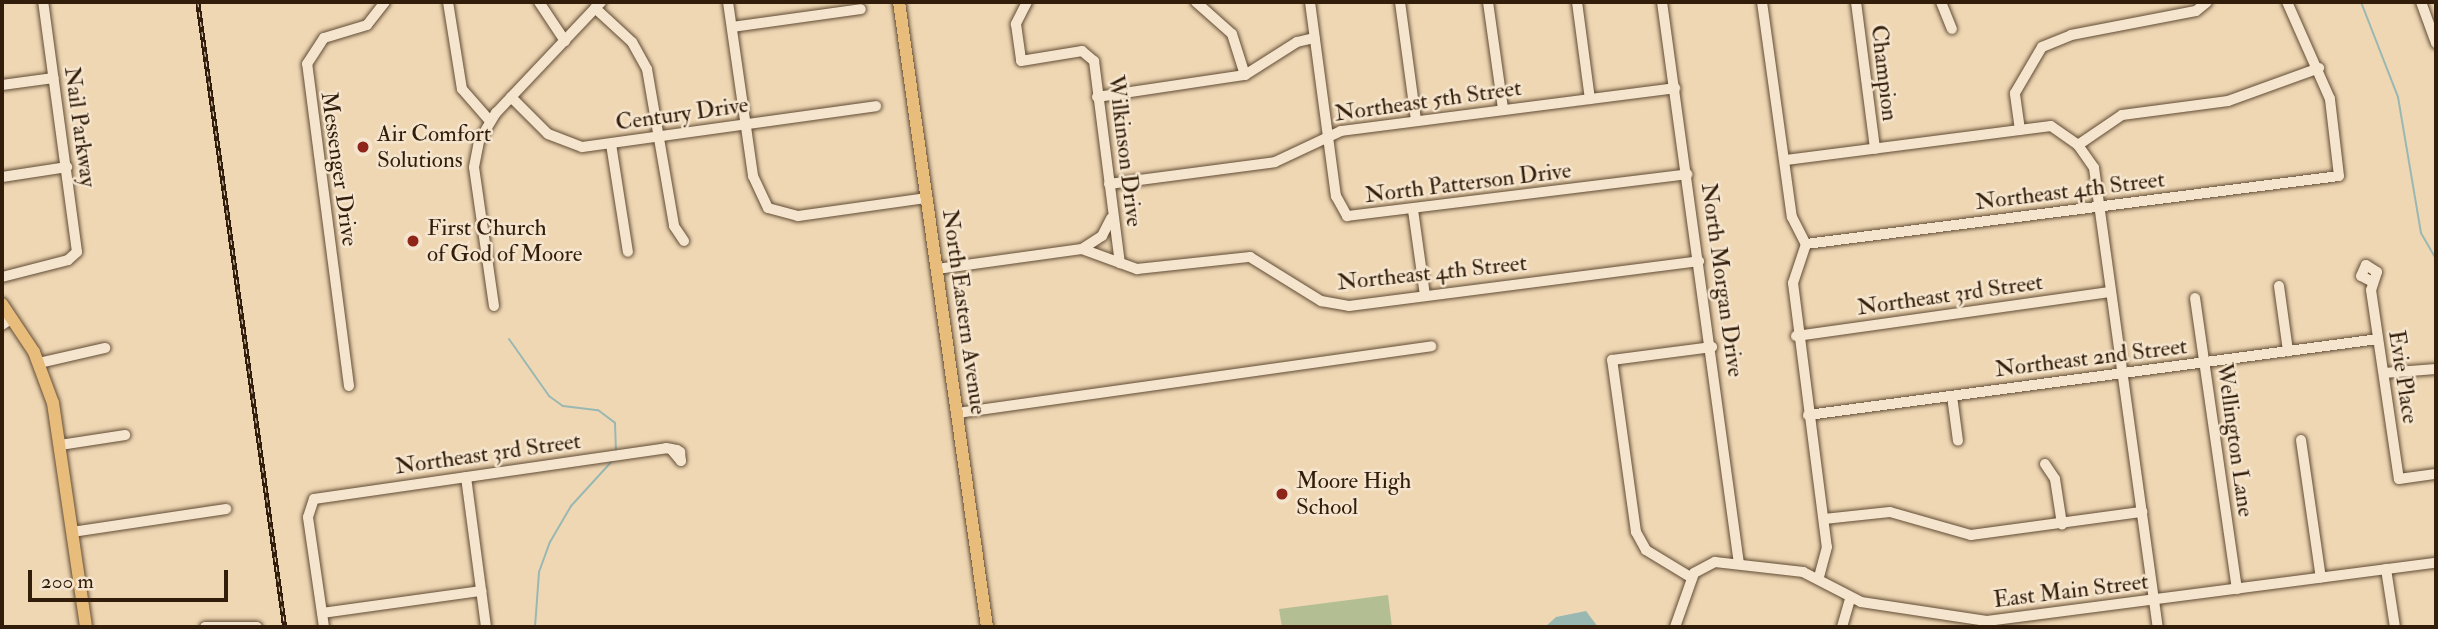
<!DOCTYPE html>
<html>
<head>
<meta charset="utf-8">
<style>
	body { margin:0 }
	#map { position:relative; width:2438px; height:629px; overflow:hidden; background:#efd7b4; font-family:"IM FELL Double Pica",serif }
	div>[style] { position:absolute }
	.green>* { inset:0; background:#b3bf92 }
	.water>* { inset:0; background:#9ab8b2 }
	.stream>* { height:2px; margin:-1px; padding:0 1px; transform-origin:1px; border-radius:1px; background:#9ab8b2 }
	.roads { filter:drop-shadow(0 0 2px #614c34) drop-shadow(0 0 2px #614c34) }
	.minor>* { height:10px; margin:-5px; padding:0 5px; transform-origin:5px; border-radius:5px; background:#f5e5ce }
	.major>* { height:12px; margin:-6px; padding:0 6px; transform-origin:6px; border-radius:6px; background:#e8bc7a }
	.rail>* { height:4.5px; margin-top:-2.25px; transform-origin:0; background:repeating-linear-gradient(90deg,#f5e5ce 0 5px,#321d0a 0 10px); box-sizing:border-box; border-block:2px solid #321d0a }
	.dots>* { width:19px; height:19px; translate:-50% -50%; box-sizing:border-box; border:4px solid #f5e5ce; border-radius:50% }
	span { translate:-50% -50%; white-space:nowrap; text-align:center; line-height:1.15; -webkit-text-stroke:5px #f5e5ce; paint-order:stroke }
	.street-label { font-size:23px; color:#321d0a }
	.poi-label { font-size:23px; color:#321d0a }
	.left { translate:0 -50%; text-align:left }
	.frame { position:absolute; inset:0; border:4px solid #321d0a; pointer-events:none }
	.scale { position:absolute; left:28px; top:570px; width:200px; height:32px; box-sizing:border-box; border:4px solid #321d0a; border-top:0; padding-left:9px; font-size:21px; line-height:24px; white-space:nowrap; color:#321d0a; -webkit-text-stroke:5px #f5e5ce; paint-order:stroke }
</style>
</head>
<body>
<div id="map">
	<div class="green">
		<div style="clip-path:polygon(1388px 595px,1392px 627px,1282px 627px,1279px 609px)"></div>
	</div>
	<div class="water">
		<div style="clip-path:polygon(1586px 611px,1598px 627px,1545px 627px,1556px 617px)"></div>
	</div>
	<div class="stream">
		<div style="left:2361px;top:2px;width:102px;rotate:68.7deg"></div>
		<div style="left:2398px;top:97px;width:138px;rotate:80.4deg"></div>
		<div style="left:2421px;top:233px;width:30px;rotate:60deg"></div>
		<div style="left:509px;top:339px;width:70px;rotate:54.9deg"></div>
		<div style="left:549px;top:396px;width:17px;rotate:36deg"></div>
		<div style="left:563px;top:406px;width:35px;rotate:7deg"></div>
		<div style="left:598px;top:410px;width:21px;rotate:37deg"></div>
		<div style="left:615px;top:423px;width:28px;rotate:88deg"></div>
		<div style="left:535px;top:627px;width:55px;rotate:-85.8deg"></div>
		<div style="left:539px;top:572px;width:32px;rotate:-70deg"></div>
		<div style="left:550px;top:542px;width:42px;rotate:-59.7deg"></div>
		<div style="left:571px;top:506px;width:62px;rotate:-47.6deg"></div>
	</div>
	<div class="roads">
		<div class="minor">
			<div style="left:448px;top:2px;width:88px;rotate:80.9deg"></div>
			<div style="left:462px;top:89px;width:43px;rotate:48.8deg"></div>
			<div style="left:539px;top:2px;width:47px;rotate:56.3deg"></div>
			<div style="left:728px;top:2px;width:176px;rotate:81.8deg"></div>
			<div style="left:753px;top:176px;width:35px;rotate:65deg"></div>
			<div style="left:768px;top:208px;width:31px;rotate:15deg"></div>
			<div style="left:798px;top:216px;width:129px;rotate:-8deg"></div>
			<div style="left:1027px;top:2px;width:25px;rotate:117deg"></div>
			<div style="left:1016px;top:24px;width:37px;rotate:82deg"></div>
			<div style="left:1021px;top:61px;width:62px;rotate:-9.3deg"></div>
			<div style="left:1082px;top:51px;width:16px;rotate:40deg"></div>
			<div style="left:1094px;top:61px;width:204px;rotate:82.7deg"></div>
			<div style="left:1196px;top:2px;width:48px;rotate:41.6deg"></div>
			<div style="left:1232px;top:34px;width:43px;rotate:72.4deg"></div>
			<div style="left:1310px;top:2px;width:196px;rotate:82.4deg"></div>
			<div style="left:1336px;top:196px;width:23px;rotate:61deg"></div>
			<div style="left:1347px;top:216px;width:343px;rotate:-7deg"></div>
			<div style="left:1400px;top:2px;width:120px;rotate:82.3deg"></div>
			<div style="left:1488px;top:2px;width:108px;rotate:82deg"></div>
			<div style="left:1577px;top:2px;width:98px;rotate:82.4deg"></div>
			<div style="left:1662px;top:2px;width:567px;rotate:82.2deg"></div>
			<div style="left:1762px;top:2px;width:217px;rotate:82.1deg"></div>
			<div style="left:1792px;top:217px;width:30px;rotate:63deg"></div>
			<div style="left:1806px;top:244px;width:41px;rotate:108.4deg"></div>
			<div style="left:1793px;top:283px;width:266px;rotate:82.7deg"></div>
			<div style="left:1827px;top:547px;width:31px;rotate:105deg"></div>
			<div style="left:1856px;top:2px;width:148px;rotate:82.6deg"></div>
			<div style="left:1941px;top:2px;width:29px;rotate:68deg"></div>
			<div style="left:2421px;top:2px;width:44px;rotate:69.9deg"></div>
			<div style="left:595px;top:8px;width:50px;rotate:42.6deg"></div>
			<div style="left:632px;top:42px;width:31px;rotate:61deg"></div>
			<div style="left:647px;top:69px;width:159px;rotate:80.2deg"></div>
			<div style="left:674px;top:226px;width:18px;rotate:56deg"></div>
			<div style="left:732px;top:27px;width:130px;rotate:-7.9deg"></div>
			<div style="left:2px;top:85px;width:52px;rotate:-7.7deg"></div>
			<div style="left:511px;top:97px;width:52px;rotate:45deg"></div>
			<div style="left:548px;top:134px;width:36px;rotate:21deg"></div>
			<div style="left:582px;top:147px;width:297px;rotate:-7.9deg"></div>
			<div style="left:1097px;top:97px;width:150px;rotate:-8.5deg"></div>
			<div style="left:1245px;top:75px;width:62px;rotate:-32.4deg"></div>
			<div style="left:1297px;top:42px;width:18px;rotate:-13deg"></div>
			<div style="left:2020px;top:130px;width:37px;rotate:-98deg"></div>
			<div style="left:2015px;top:93px;width:53px;rotate:-59.6deg"></div>
			<div style="left:2042px;top:47px;width:31px;rotate:-22deg"></div>
			<div style="left:2071px;top:35px;width:127px;rotate:-10.9deg"></div>
			<div style="left:2196px;top:11px;width:14px;rotate:-39deg"></div>
			<div style="left:611px;top:144px;width:109px;rotate:81.1deg"></div>
			<div style="left:2078px;top:145px;width:53px;rotate:-34.3deg"></div>
			<div style="left:2122px;top:115px;width:107px;rotate:-7.5deg"></div>
			<div style="left:2228px;top:101px;width:97px;rotate:-19.9deg"></div>
			<div style="left:1786px;top:160px;width:267px;rotate:-7.3deg"></div>
			<div style="left:2051px;top:126px;width:33px;rotate:35deg"></div>
			<div style="left:2078px;top:145px;width:28px;rotate:55deg"></div>
			<div style="left:2094px;top:168px;width:463px;rotate:82.1deg"></div>
			<div style="left:2px;top:177px;width:66px;rotate:-8.7deg"></div>
			<div style="left:1109px;top:184px;width:167px;rotate:-7.5deg"></div>
			<div style="left:1275px;top:162px;width:73px;rotate:-25.2deg"></div>
			<div style="left:1341px;top:131px;width:337px;rotate:-7.3deg"></div>
			<div style="left:1413px;top:210px;width:86px;rotate:82deg"></div>
			<div style="left:1806px;top:244px;width:537px;rotate:-7.27deg"></div>
			<div style="left:2339px;top:176px;width:78px;rotate:-96.7deg"></div>
			<div style="left:2330px;top:99px;width:106px;rotate:-113.9deg"></div>
			<div style="left:1082px;top:249px;width:24px;rotate:-33deg"></div>
			<div style="left:1102px;top:236px;width:20px;rotate:-63deg"></div>
			<div style="left:937px;top:269px;width:146px;rotate:-7.9deg"></div>
			<div style="left:1082px;top:249px;width:59px;rotate:20deg"></div>
			<div style="left:1137px;top:269px;width:114px;rotate:-6.1deg"></div>
			<div style="left:1250px;top:257px;width:84px;rotate:31.8deg"></div>
			<div style="left:1321px;top:301px;width:28px;rotate:10deg"></div>
			<div style="left:1349px;top:306px;width:353px;rotate:-7.3deg"></div>
			<div style="left:2px;top:277px;width:68px;rotate:-14.4deg"></div>
			<div style="left:68px;top:260px;width:12px;rotate:-42deg"></div>
			<div style="left:77px;top:252px;width:252px;rotate:-97.7deg"></div>
			<div style="left:2371px;top:281px;width:11px;rotate:-153deg"></div>
			<div style="left:2361px;top:276px;width:12px;rotate:-66deg"></div>
			<div style="left:2366px;top:265px;width:13px;rotate:32deg"></div>
			<div style="left:2377px;top:272px;width:19px;rotate:108deg"></div>
			<div style="left:2371px;top:290px;width:191px;rotate:81.6deg"></div>
			<div style="left:2399px;top:479px;width:37px;rotate:-8deg"></div>
			<div style="left:2279px;top:286px;width:66px;rotate:82.1deg"></div>
			<div style="left:2195px;top:298px;width:294px;rotate:81.8deg"></div>
			<div style="left:494px;top:306px;width:140px;rotate:-98.2deg"></div>
			<div style="left:474px;top:167px;width:26px;rotate:-79deg"></div>
			<div style="left:479px;top:141px;width:33px;rotate:-59deg"></div>
			<div style="left:496px;top:113px;width:153px;rotate:-46.6deg"></div>
			<div style="left:2px;top:325px;width:12px;rotate:-35deg"></div>
			<div style="left:1796px;top:336px;width:317px;rotate:-8deg"></div>
			<div style="left:39px;top:363px;width:68px;rotate:-12.8deg"></div>
			<div style="left:2384px;top:373px;width:52px;rotate:-4.4deg"></div>
			<div style="left:349px;top:386px;width:325px;rotate:-97.4deg"></div>
			<div style="left:307px;top:64px;width:31px;rotate:-57deg"></div>
			<div style="left:324px;top:38px;width:45px;rotate:-16.8deg"></div>
			<div style="left:367px;top:25px;width:29px;rotate:-52deg"></div>
			<div style="left:1952px;top:396px;width:45px;rotate:82.4deg"></div>
			<div style="left:957px;top:413px;width:479px;rotate:-8deg"></div>
			<div style="left:1808px;top:415px;width:575px;rotate:-7.59deg"></div>
			<div style="left:2301px;top:440px;width:139px;rotate:81.8deg"></div>
			<div style="left:60px;top:445px;width:66px;rotate:-8.7deg"></div>
			<div style="left:2045px;top:464px;width:18px;rotate:56deg"></div>
			<div style="left:2055px;top:479px;width:46px;rotate:81.2deg"></div>
			<div style="left:466px;top:477px;width:151px;rotate:82.4deg"></div>
			<div style="left:1824px;top:519px;width:66px;rotate:-6.1deg"></div>
			<div style="left:1890px;top:512px;width:84px;rotate:15.9deg"></div>
			<div style="left:1971px;top:535px;width:173px;rotate:-7.7deg"></div>
			<div style="left:72px;top:532px;width:156px;rotate:-8.5deg"></div>
			<div style="left:2386px;top:569px;width:59px;rotate:81.2deg"></div>
			<div style="left:1692px;top:578px;width:54px;rotate:-148.7deg"></div>
			<div style="left:1646px;top:550px;width:21px;rotate:-119deg"></div>
			<div style="left:1636px;top:532px;width:174px;rotate:-97.9deg"></div>
			<div style="left:1612px;top:360px;width:101px;rotate:-7.4deg"></div>
			<div style="left:322px;top:613px;width:161px;rotate:-7.9deg"></div>
			<div style="left:205px;top:627px;width:52px"></div>
			<div style="left:324px;top:627px;width:111px;rotate:-98.3deg"></div>
			<div style="left:308px;top:517px;width:19px;rotate:-72deg"></div>
			<div style="left:314px;top:499px;width:356px;rotate:-8.2deg"></div>
			<div style="left:666px;top:448px;width:5px;rotate:11deg"></div>
			<div style="left:671px;top:449px;width:6px;rotate:9deg"></div>
			<div style="left:677px;top:450px;width:4px;rotate:34deg"></div>
			<div style="left:680px;top:452px;width:9px;rotate:84deg"></div>
			<div style="left:681px;top:461px;width:16px;rotate:-130deg"></div>
			<div style="left:1675px;top:627px;width:57px;rotate:-70.6deg"></div>
			<div style="left:1694px;top:573px;width:24px;rotate:-28deg"></div>
			<div style="left:1715px;top:562px;width:89px;rotate:6.5deg"></div>
			<div style="left:1803px;top:572px;width:65px;rotate:27.3deg"></div>
			<div style="left:1861px;top:602px;width:127px;rotate:8.6deg"></div>
			<div style="left:1987px;top:621px;width:453px;rotate:-7.4deg"></div>
			<div style="left:1842px;top:627px;width:29px;rotate:-74deg"></div>
		</div>
		<div class="major">
			<div style="left:899px;top:2px;width:631px;rotate:81.99deg"></div>
			<div style="left:2px;top:304px;width:58px;rotate:56.3deg"></div>
			<div style="left:34px;top:352px;width:54px;rotate:69.6deg"></div>
			<div style="left:53px;top:403px;width:226px;rotate:81.6deg"></div>
		</div>
	</div>
	<div class="rail">
		<div style="left:198px;top:2px;width:631px;rotate:82.08deg"></div>
	</div>
	<div class="dots">
		<div style="left:363px;top:147px;background:#8f2418"></div>
		<div style="left:413px;top:241px;background:#8f2418"></div>
		<div style="left:1282px;top:494px;background:#8f2418"></div>
	</div>
	<div class="street-label">
		<span style="left:1884px;top:73px;rotate:83deg">Champion</span>
		<span style="left:1428px;top:101px;rotate:-8deg">Northeast 5th Street</span>
		<span style="left:682px;top:114px;rotate:-8deg">Century Drive</span>
		<span style="left:80px;top:127px;rotate:82deg">Nail Parkway</span>
		<span style="left:1125px;top:151px;rotate:83deg">Wilkinson Drive</span>
		<span style="left:339px;top:169px;rotate:82deg">Messenger Drive</span>
		<span style="left:1468px;top:183px;rotate:-7deg">North Patterson Drive</span>
		<span style="left:2070px;top:191px;rotate:-7deg">Northeast 4th Street</span>
		<span style="left:1432px;top:273px;rotate:-6deg">Northeast 4th Street</span>
		<span style="left:1722px;top:280px;rotate:82deg">North Morgan Drive</span>
		<span style="left:1950px;top:295px;rotate:-8deg">Northeast 3rd Street</span>
		<span style="left:964px;top:312px;rotate:82deg">North Eastern Avenue</span>
		<span style="left:2091px;top:358px;rotate:-7deg">Northeast 2nd Street</span>
		<span style="left:2403px;top:377px;rotate:81deg">Evie Place</span>
		<span style="left:2235px;top:440px;rotate:82deg">Wellington Lane</span>
		<span style="left:488px;top:454px;rotate:-8deg">Northeast 3rd Street</span>
		<span style="left:2071px;top:591px;rotate:-7deg">East Main Street</span>
	</div>
	<div class="poi-label">
		<span class="left" style="left:377px;top:147px">Air Comfort<br>Solutions</span>
		<span class="left" style="left:427px;top:241px">First Church<br>of God of Moore</span>
		<span class="left" style="left:1296px;top:494px">Moore High<br>School</span>
	</div>
	<div class="frame"></div>
	<div class="scale">200 m</div>
</div>
</body>
</html>
